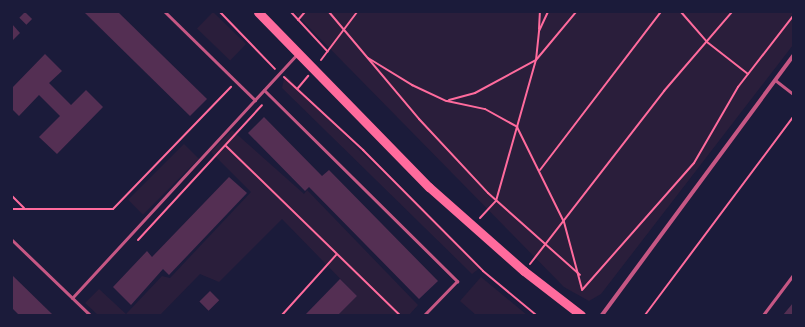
<!DOCTYPE html>
<html>
<head>
<meta charset="utf-8">
<style>
	body { margin:0 }
	#map { position:relative; width:805px; height:327px; overflow:hidden; background:#1b1b3a; font-family:Spectral,serif }
	div>[style] { position:absolute }
	.green>* { inset:0; background:#2a1e3b; transform-origin:0 0 }
	.building>* { inset:0; background:#542f53; transform-origin:0 0 }
	.path>* { height:2px; margin:-1px; padding:0 1px; transform-origin:1px; border-radius:1px; background:#ff6b9d }
	.service>* { height:3px; margin:-1.5px; padding:0 1.5px; transform-origin:1.5px; border-radius:1.5px; background:#c65784 }
	.minor>* { height:4px; margin:-2px; padding:0 2px; transform-origin:2px; border-radius:2px; background:#c65784 }
	.primary>* { height:9px; margin:-4.5px; padding:0 4.5px; transform-origin:4.5px; border-radius:4.5px; background:#ff6b9d }
	span { translate:-50% -50%; white-space:nowrap; text-align:center; line-height:1.15; -webkit-text-stroke:3px #1b1b3a; paint-order:stroke }
	.frame { position:absolute; inset:0; border:13px solid #1b1b3a; pointer-events:none }
</style>
</head>
<body>
<div id="map">
	<div class="green">
		<div style="left:213px;top:12px;width:46px;height:23px;rotate:44deg"></div>
		<div style="clip-path:polygon(294px 12px,793px 12px,793px 45px,601px 294px,589px 301px,564px 287px)"></div>
		<div style="clip-path:polygon(285px 74px,359px 150px,481px 267px,472px 274px,282px 88px)"></div>
		<div style="clip-path:polygon(232px 130px,304px 194px,307px 190px,418px 305px,409px 315px,338px 315px,357px 296px,282px 219px,219px 282px,200px 274px,160px 315px,98px 315px,85px 303px,99px 289px,126px 314px,162px 276px,170px 278px,251px 192px,211px 152px)"></div>
		<div style="left:184px;top:144px;width:21px;height:79px;rotate:45deg"></div>
		<div style="clip-path:polygon(481px 277px,527px 315px,476px 315px,460px 301px)"></div>
	</div>
	<div class="building">
		<div style="left:25px;top:12px;width:10px;height:8px;rotate:45deg"></div>
		<div style="clip-path:polygon(84px 12px,118px 12px,207px 99px,190px 116px)"></div>
		<div style="clip-path:polygon(12px 24px,20px 33px,12px 41px)"></div>
		<div style="clip-path:polygon(45px 54px,62px 71px,49px 83px,71px 105px,86px 90px,103px 107px,57px 154px,39px 137px,60px 116px,39px 95px,19px 116px,12px 109px,12px 88px)"></div>
		<div style="clip-path:polygon(264px 117px,322px 176px,329px 170px,438px 281px,419px 299px,309px 187px,305px 191px,248px 133px)"></div>
		<div style="clip-path:polygon(229px 177px,247px 193px,169px 275px,163px 269px,131px 305px,113px 287px,147px 251px,152px 257px)"></div>
		<div style="clip-path:polygon(12px 275px,53px 315px,19px 315px,12px 308px)"></div>
		<div style="clip-path:polygon(340px 279px,357px 296px,338px 315px,305px 315px)"></div>
		<div style="left:210px;top:291px;width:13px;height:15px;rotate:45deg"></div>
		<div style="clip-path:polygon(793px 303px,793px 315px,783px 315px)"></div>
	</div>
	<div class="path">
		<div style="left:220px;top:12px;width:79px;rotate:46deg"></div>
		<div style="left:291px;top:12px;width:54px;rotate:47.2deg"></div>
		<div style="left:329px;top:12px;width:140px;rotate:49.9deg"></div>
		<div style="left:419px;top:119px;width:101px;rotate:47deg"></div>
		<div style="left:488px;top:193px;width:123px;rotate:41.7deg"></div>
		<div style="left:681px;top:12px;width:40px;rotate:49deg"></div>
		<div style="left:707px;top:42px;width:52px;rotate:38deg"></div>
		<div style="left:298px;top:20px;width:11px;rotate:-49deg"></div>
		<div style="left:539px;top:29px;width:17px;rotate:-87deg"></div>
		<div style="left:368px;top:58px;width:52px;rotate:31.5deg"></div>
		<div style="left:412px;top:85px;width:38px;rotate:25deg"></div>
		<div style="left:447px;top:101px;width:39px;rotate:12deg"></div>
		<div style="left:485px;top:109px;width:37px;rotate:29deg"></div>
		<div style="left:517px;top:127px;width:106px;rotate:63.7deg"></div>
		<div style="left:564px;top:222px;width:69px;rotate:75deg"></div>
		<div style="left:321px;top:60px;width:60px;rotate:-53.1deg"></div>
		<div style="left:284px;top:77px;width:108px;rotate:42.7deg"></div>
		<div style="left:363px;top:150px;width:170px;rotate:45.2deg"></div>
		<div style="left:483px;top:271px;width:69px;rotate:39.7deg"></div>
		<div style="left:298px;top:88px;width:16px;rotate:-50deg"></div>
		<div style="left:449px;top:100px;width:27px;rotate:-15deg"></div>
		<div style="left:475px;top:93px;width:69px;rotate:-28.4deg"></div>
		<div style="left:536px;top:60px;width:62px;rotate:-50.2deg"></div>
		<div style="left:226px;top:146px;width:243px;rotate:44.2deg"></div>
		<div style="left:540px;top:170px;width:199px;rotate:-52.6deg"></div>
		<div style="left:12px;top:196px;width:17px;rotate:45deg"></div>
		<div style="left:12px;top:209px;width:101px"></div>
		<div style="left:113px;top:209px;width:170px;rotate:-46deg"></div>
		<div style="left:480px;top:218px;width:23px;rotate:-47deg"></div>
		<div style="left:496px;top:201px;width:147px;rotate:-74.2deg"></div>
		<div style="left:536px;top:60px;width:29px;rotate:-84deg"></div>
		<div style="left:539px;top:31px;width:21px;rotate:-65deg"></div>
		<div style="left:138px;top:240px;width:183px;rotate:-47.4deg"></div>
		<div style="left:530px;top:264px;width:219px;rotate:-52.2deg"></div>
		<div style="left:664px;top:91px;width:104px;rotate:-49.3deg"></div>
		<div style="left:582px;top:290px;width:169px;rotate:-48.6deg"></div>
		<div style="left:694px;top:163px;width:88px;rotate:-59.9deg"></div>
		<div style="left:738px;top:87px;width:90px;rotate:-52.2deg"></div>
		<div style="left:282px;top:315px;width:81px;rotate:-48deg"></div>
		<div style="left:645px;top:315px;width:247px;rotate:-53.2deg"></div>
	</div>
	<div class="service">
		<div style="left:165px;top:12px;width:126px;rotate:44.4deg"></div>
		<div style="left:775px;top:80px;width:23px;rotate:38deg"></div>
		<div style="left:264px;top:90px;width:272px;rotate:44.7deg"></div>
		<div style="left:457px;top:281px;width:47px;rotate:134.1deg"></div>
		<div style="left:12px;top:240px;width:108px;rotate:43.9deg"></div>
		<div style="left:72px;top:298px;width:332px;rotate:-47.3deg"></div>
		<div style="left:763px;top:315px;width:50px;rotate:-53.1deg"></div>
	</div>
	<div class="minor">
		<div style="left:602px;top:315px;width:322px;rotate:-53.6deg"></div>
	</div>
	<div class="primary">
		<div style="left:258px;top:12px;width:245px;rotate:45.7deg"></div>
		<div style="left:429px;top:187px;width:127px;rotate:41.5deg"></div>
		<div style="left:524px;top:271px;width:72px;rotate:37.7deg"></div>
	</div>
	<div class="frame"></div>
</div>
</body>
</html>
